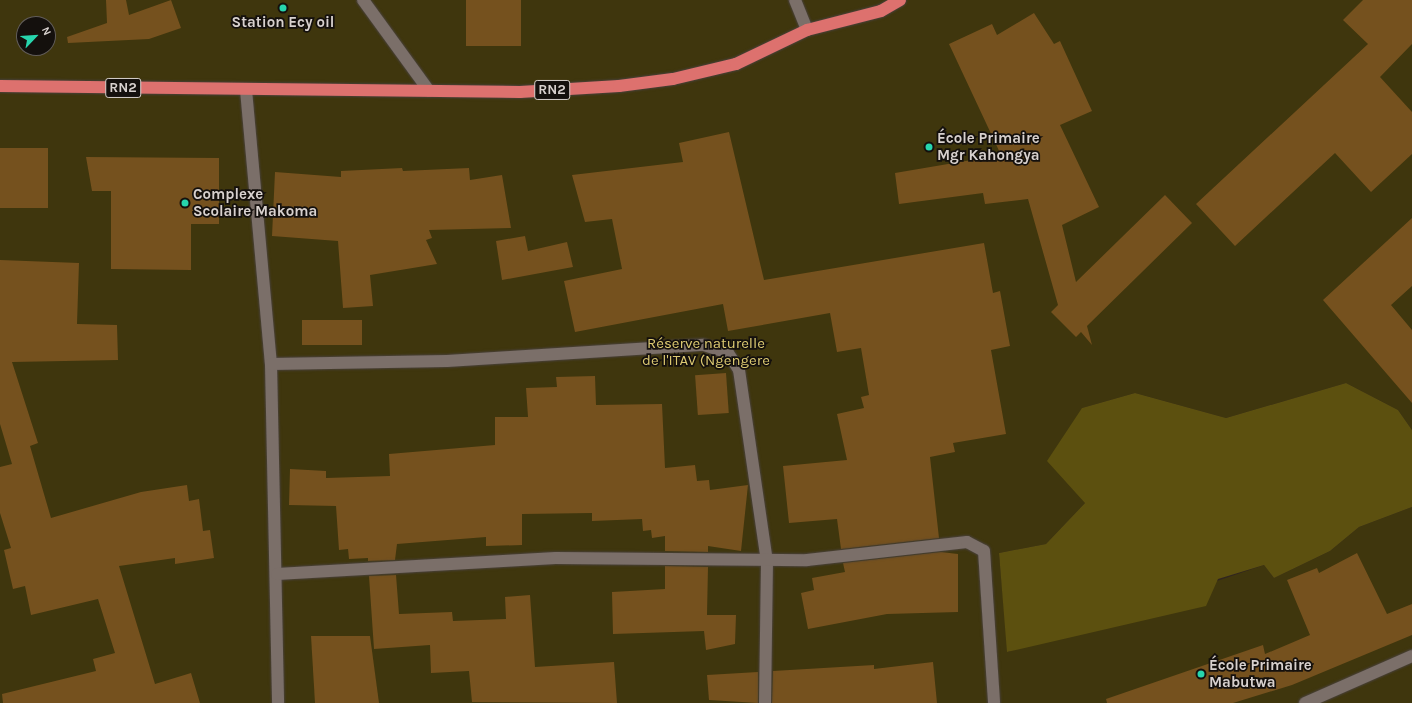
<!DOCTYPE html>
<html>
<head>
<meta charset="utf-8">
<style>
	body { margin:0 }
	#map { position:relative; width:1412px; height:703px; overflow:hidden; background:#302520; font-family:Karla,sans-serif }
	div>[style] { position:absolute }
	.green>* { inset:0; background:#3f360d }
	.forest>* { inset:0; background:#5c500f }
	.building>* { inset:0; background:#75511e; transform-origin:0 0 }
	.roads { filter:drop-shadow(0 0 1px #49413d) drop-shadow(0 0 1px #49413d) }
	.minor>* { height:12px; margin:-6px; padding:0 6px; transform-origin:6px; border-radius:6px; background:#7b6f69 }
	.highway>* { height:12px; margin:-6px; padding:0 6px; transform-origin:6px; border-radius:6px; background:#dd716e }
	.dots>* { width:11px; height:11px; translate:-50% -50%; box-sizing:border-box; border:2px solid #14100d; border-radius:50% }
	span { translate:-50% -50%; white-space:nowrap; text-align:center; line-height:1.15; -webkit-text-stroke:3.5px #14100d; paint-order:stroke }
	.shield-label span { padding:1px 3px; background:#14100d; border:1px solid; border-radius:3px; -webkit-text-stroke-width:0 }
	.shield-label { font-size:14px; color:#d8d1ce; font-weight:700 }
	.poi-label { font-size:15px; color:#d8d1ce; font-weight:700 }
	.left { translate:0 -50%; text-align:left }
	.park-label { font-size:15px; color:#ddca72 }
	.north { position:absolute; left:16px; top:16px; width:40px; height:40px; box-sizing:border-box; background:#14100d; border:1px solid #625d5a; border-radius:50%; rotate:65deg; font-size:11px; font-weight:700; line-height:16px; text-align:center; color:#d8d1ce }
	.north::after { content:''; display:block; margin:auto; width:14px; height:18px; background:#27d5ad; clip-path:polygon(50% 0,100% 100%,50% 72%,0 100%) }
</style>
</head>
<body>
<div id="map">
	<div class="green">
		<div style="clip-path:polygon(evenodd,0 0,1412px 0,1412px 430px,1398px 410px,1346px 383px,1226px 418px,1135px 393px,1082px 408px,1085px 503px,1046px 544px,999px 553px,1008px 652px,1264px 565px,1274px 578px,1330px 551px,1359px 527px,1412px 507px,1412px 703px,0 703px,0 0,24px 24px,48px 24px,48px 48px,24px 48px,24px 24px)"></div>
	</div>
	<div class="forest">
		<div style="clip-path:polygon(1346px 383px,1398px 410px,1412px 430px,1412px 507px,1359px 527px,1330px 551px,1274px 578px,1264px 565px,1218px 579px,1206px 606px,1007px 652px,999px 553px,1046px 544px,1085px 503px,1047px 461px,1082px 408px,1135px 393px,1226px 418px)"></div>
	</div>
	<div class="building">
		<div style="clip-path:polygon(106px 0,126px 0,129px 15px,171px 0,181px 28px,149px 39px,68px 43px,67px 37px,107px 23px)"></div>
		<div style="left:466px;top:0;width:55px;height:46px"></div>
		<div style="clip-path:polygon(1363px 0,1412px 0,1412px 44px,1380px 77px,1412px 112px,1412px 154px,1371px 192px,1335px 153px,1235px 246px,1196px 204px,1368px 44px,1343px 20px)"></div>
		<div style="clip-path:polygon(1034px 13px,1054px 44px,1060px 41px,1092px 111px,1060px 125px,1099px 207px,1062px 225px,1076px 282px,1165px 195px,1192px 223px,1087px 326px,1092px 345px,1081px 332px,1076px 337px,1051px 312px,1058px 305px,1028px 199px,985px 204px,983px 193px,899px 204px,895px 173px,1001px 155px,949px 44px,992px 24px,997px 35px)"></div>
		<div style="clip-path:polygon(729px 132px,764px 280px,984px 243px,993px 293px,1000px 291px,1010px 346px,991px 350px,1006px 434px,953px 443px,955px 452px,930px 457px,939px 538px,841px 549px,837px 519px,789px 523px,783px 466px,847px 460px,837px 414px,864px 408px,861px 397px,869px 395px,861px 348px,837px 352px,830px 313px,728px 331px,723px 304px,575px 332px,564px 281px,622px 269px,612px 219px,585px 222px,572px 175px,683px 162px,679px 143px)"></div>
		<div style="left:48px;top:148px;width:60px;height:48px;rotate:90deg"></div>
		<div style="clip-path:polygon(86px 157px,219px 158px,219px 224px,191px 224px,191px 270px,111px 269px,111px 191px,92px 191px)"></div>
		<div style="clip-path:polygon(402px 168px,403px 171px,469px 168px,470px 180px,502px 175px,511px 228px,429px 230px,432px 238px,426px 240px,437px 264px,370px 275px,373px 306px,343px 308px,338px 241px,272px 236px,275px 172px,341px 177px,341px 171px)"></div>
		<div style="clip-path:polygon(1412px 218px,1412px 286px,1391px 305px,1412px 330px,1412px 403px,1323px 300px)"></div>
		<div style="clip-path:polygon(525px 236px,528px 251px,567px 242px,573px 267px,502px 280px,496px 241px)"></div>
		<div style="clip-path:polygon(0 260px,79px 263px,77px 324px,117px 325px,118px 360px,12px 362px,38px 443px,30px 446px,51px 518px,141px 492px,187px 485px,189px 501px,199px 499px,203px 531px,210px 530px,214px 558px,175px 564px,175px 558px,119px 566px,155px 684px,191px 673px,200px 703px,3px 703px,2px 694px,96px 671px,93px 659px,115px 653px,98px 599px,31px 615px,25px 586px,13px 589px,4px 550px,11px 548px,0 513px,0 467px,12px 464px,0 424px)"></div>
		<div style="left:362px;top:320px;width:25px;height:60px;rotate:90deg"></div>
		<div style="left:726px;top:373px;width:40px;height:31px;rotate:86deg"></div>
		<div style="clip-path:polygon(595px 376px,596px 405px,662px 404px,665px 468px,695px 465px,697px 481px,709px 480px,710px 490px,748px 485px,741px 551px,708px 546px,708px 552px,665px 551px,665px 536px,652px 538px,651px 530px,643px 531px,642px 519px,592px 521px,592px 513px,522px 514px,522px 545px,486px 546px,486px 537px,397px 544px,395px 560px,368px 561px,368px 558px,349px 559px,348px 549px,339px 550px,336px 506px,289px 505px,290px 469px,326px 471px,326px 478px,390px 476px,389px 454px,495px 445px,495px 417px,528px 417px,526px 388px,557px 387px,556px 377px)"></div>
		<div style="clip-path:polygon(941px 552px,958px 554px,958px 612px,887px 614px,808px 629px,801px 593px,814px 590px,812px 578px,845px 572px,843px 563px)"></div>
		<div style="clip-path:polygon(1357px 553px,1387px 614px,1412px 604px,1412px 635px,1292px 685px,1233px 703px,1107px 703px,1106px 699px,1263px 645px,1265px 654px,1310px 635px,1287px 580px,1317px 568px,1319px 573px)"></div>
		<div style="clip-path:polygon(665px 566px,708px 567px,707px 615px,736px 615px,735px 644px,706px 650px,704px 631px,613px 634px,612px 592px,665px 589px)"></div>
		<div style="clip-path:polygon(396px 575px,399px 614px,452px 612px,453px 621px,506px 619px,505px 597px,530px 595px,535px 667px,614px 662px,617px 703px,472px 702px,469px 671px,431px 673px,430px 645px,374px 649px,369px 576px)"></div>
		<div style="clip-path:polygon(311px 636px,370px 636px,379px 703px,315px 703px)"></div>
		<div style="clip-path:polygon(933px 662px,937px 703px,772px 703px,773px 671px,874px 665px,874px 669px)"></div>
		<div style="clip-path:polygon(758px 672px,758px 703px,709px 700px,707px 675px)"></div>
	</div>
	<div class="roads">
		<div class="minor">
			<div style="left:363px;top:0;width:112px;rotate:54deg"></div>
			<div style="left:795px;top:0;width:32px;rotate:68deg"></div>
			<div style="left:246px;top:90px;width:275px;rotate:84.8deg"></div>
			<div style="left:271px;top:364px;width:339px;rotate:88.8deg"></div>
			<div style="left:271px;top:364px;width:176px;rotate:-1deg"></div>
			<div style="left:447px;top:361px;width:257px;rotate:-3.6deg"></div>
			<div style="left:704px;top:345px;width:25px;rotate:18deg"></div>
			<div style="left:728px;top:353px;width:20px;rotate:57deg"></div>
			<div style="left:739px;top:370px;width:193px;rotate:81.7deg"></div>
			<div style="left:767px;top:561px;width:142px;rotate:90.8deg"></div>
			<div style="left:277px;top:574px;width:279px;rotate:-3.3deg"></div>
			<div style="left:556px;top:558px;width:251px;rotate:0.5deg"></div>
			<div style="left:807px;top:560px;width:161px;rotate:-6.4deg"></div>
			<div style="left:967px;top:542px;width:19px;rotate:28deg"></div>
			<div style="left:984px;top:551px;width:152px;rotate:86.2deg"></div>
			<div style="left:1305px;top:703px;width:117px;rotate:-23.7deg"></div>
		</div>
		<div class="highway">
			<div style="left:0;top:86px;width:520px;rotate:0.66deg"></div>
			<div style="left:520px;top:92px;width:99px;rotate:-3.5deg"></div>
			<div style="left:619px;top:86px;width:54px;rotate:-7.4deg"></div>
			<div style="left:673px;top:79px;width:65px;rotate:-13.4deg"></div>
			<div style="left:736px;top:64px;width:79px;rotate:-25.6deg"></div>
			<div style="left:807px;top:30px;width:76px;rotate:-14.4deg"></div>
			<div style="left:881px;top:11px;width:22px;rotate:-30deg"></div>
		</div>
	</div>
	<div class="dots">
		<div style="left:283px;top:8px;background:#27d5ad"></div>
		<div style="left:929px;top:147px;background:#27d5ad"></div>
		<div style="left:185px;top:203px;background:#27d5ad"></div>
		<div style="left:1201px;top:674px;background:#27d5ad"></div>
	</div>
	<div class="shield-label">
		<span style="left:123px;top:88px">RN2</span>
		<span style="left:552px;top:90px">RN2</span>
	</div>
	<div class="poi-label">
		<span style="left:283px;top:23px">Station Ecy oil</span>
		<span class="left" style="left:937px;top:147px">École Primaire<br>Mgr Kahongya</span>
		<span class="left" style="left:193px;top:203px">Complexe<br>Scolaire Makoma</span>
		<span class="left" style="left:1209px;top:674px">École Primaire<br>Mabutwa</span>
	</div>
	<div class="park-label">
		<span style="left:706px;top:352px">Réserve naturelle<br>de l'ITAV (Ngengere</span>
	</div>
	<div class="north">N</div>
</div>
</body>
</html>
